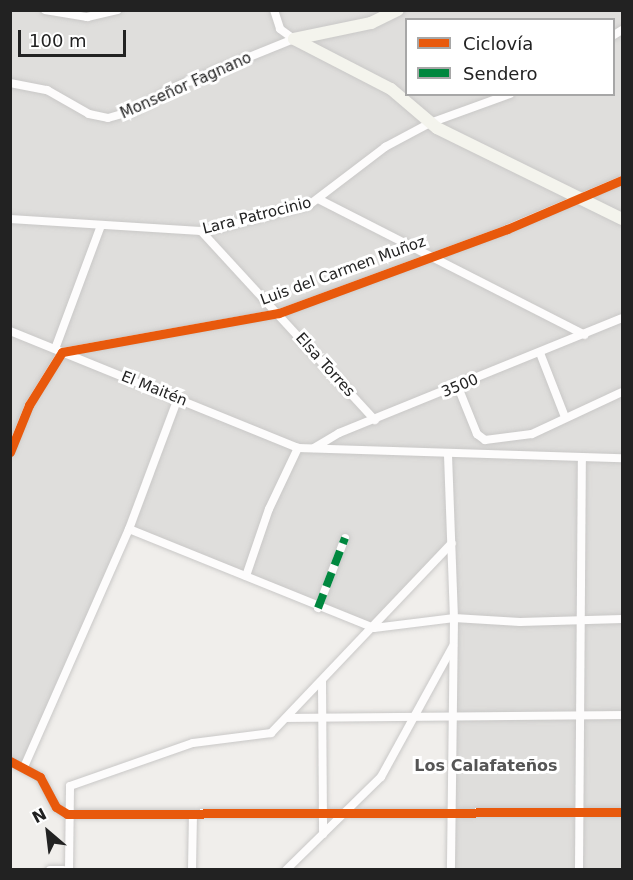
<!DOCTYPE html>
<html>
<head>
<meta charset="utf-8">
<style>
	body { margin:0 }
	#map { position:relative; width:633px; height:880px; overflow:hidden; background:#f0eeeb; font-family:"DejaVu Sans",sans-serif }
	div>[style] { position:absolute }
	.residential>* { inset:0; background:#dfdedc }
	.roads { filter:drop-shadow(0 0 2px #c9c8c7) drop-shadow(0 0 2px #c9c8c7) }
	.street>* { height:8px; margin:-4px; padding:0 4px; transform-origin:4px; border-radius:4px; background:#fdfcfc }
	.secondary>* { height:12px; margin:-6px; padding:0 6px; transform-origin:6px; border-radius:6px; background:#f4f4ed }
	.quiet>* { height:8px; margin-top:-4px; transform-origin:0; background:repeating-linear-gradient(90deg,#00873e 0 15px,transparent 0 23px) }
	.cycleway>* { height:9px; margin:-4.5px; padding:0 4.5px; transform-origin:4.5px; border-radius:4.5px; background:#e8590c }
	span { translate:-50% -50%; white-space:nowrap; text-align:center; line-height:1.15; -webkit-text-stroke:6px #fff; paint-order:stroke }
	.street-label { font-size:15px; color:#222 }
	.neighbourhood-label { font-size:16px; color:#555; font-weight:700 }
	.frame { position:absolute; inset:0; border:12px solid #222; pointer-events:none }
	.legend { position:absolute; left:405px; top:18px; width:210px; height:78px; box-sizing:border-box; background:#fff; border:2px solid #a7a7a7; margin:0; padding:8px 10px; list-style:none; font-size:18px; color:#222 }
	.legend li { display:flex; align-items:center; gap:12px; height:30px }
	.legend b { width:30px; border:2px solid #a7a7a7 }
	.north { position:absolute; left:18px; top:802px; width:60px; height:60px; -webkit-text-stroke:4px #fff; paint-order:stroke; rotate:332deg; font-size:16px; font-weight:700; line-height:24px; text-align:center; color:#222 }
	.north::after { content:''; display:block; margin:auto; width:21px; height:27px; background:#222; clip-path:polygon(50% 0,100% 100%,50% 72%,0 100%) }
	.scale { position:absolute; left:18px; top:30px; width:108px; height:27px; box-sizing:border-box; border:3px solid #222; border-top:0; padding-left:8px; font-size:18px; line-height:21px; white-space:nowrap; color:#222; -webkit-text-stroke:4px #fff; paint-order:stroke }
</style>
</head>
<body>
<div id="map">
	<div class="residential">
		<div style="clip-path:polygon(evenodd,10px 11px,622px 11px,622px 869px,452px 869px,452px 544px,374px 628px,129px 529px,24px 767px,11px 761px,10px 11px,406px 20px,614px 20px,614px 94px,406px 94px,406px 20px)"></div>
	</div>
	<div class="roads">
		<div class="street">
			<div style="left:45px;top:10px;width:43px;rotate:9.5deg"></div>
			<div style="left:87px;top:17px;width:31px;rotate:-13deg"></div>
			<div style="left:274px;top:10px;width:20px;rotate:72deg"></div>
			<div style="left:280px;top:29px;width:17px;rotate:36deg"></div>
			<div style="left:614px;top:35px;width:9px;rotate:-32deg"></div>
			<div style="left:10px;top:83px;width:38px;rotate:11deg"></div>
			<div style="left:47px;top:90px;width:48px;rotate:29.7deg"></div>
			<div style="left:89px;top:114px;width:19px;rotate:12deg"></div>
			<div style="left:108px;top:118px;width:26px;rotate:-16deg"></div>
			<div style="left:133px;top:111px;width:48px;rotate:-29.7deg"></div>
			<div style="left:175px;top:87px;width:128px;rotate:-22deg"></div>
			<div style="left:320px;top:200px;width:297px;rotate:27deg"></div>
			<div style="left:10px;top:219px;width:191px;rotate:3.6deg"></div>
			<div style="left:201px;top:231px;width:21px;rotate:-11deg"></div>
			<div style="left:222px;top:227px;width:90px;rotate:-14.2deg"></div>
			<div style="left:309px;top:205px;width:96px;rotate:-37.3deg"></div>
			<div style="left:385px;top:147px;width:51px;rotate:-28.1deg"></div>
			<div style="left:430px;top:123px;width:85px;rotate:-19.9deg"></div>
			<div style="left:201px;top:231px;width:257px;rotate:47.4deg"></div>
			<div style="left:10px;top:331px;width:311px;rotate:22.1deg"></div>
			<div style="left:298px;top:448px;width:324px;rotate:1.8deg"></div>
			<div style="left:55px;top:349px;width:132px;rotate:-69.6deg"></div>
			<div style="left:540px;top:353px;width:69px;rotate:68.7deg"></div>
			<div style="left:458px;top:387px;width:51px;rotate:68deg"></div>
			<div style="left:477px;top:434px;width:10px;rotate:37deg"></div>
			<div style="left:485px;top:440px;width:47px;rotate:-7.3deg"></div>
			<div style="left:532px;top:434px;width:99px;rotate:-25deg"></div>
			<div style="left:314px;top:448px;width:29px;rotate:-31deg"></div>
			<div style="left:339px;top:433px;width:305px;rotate:-22.1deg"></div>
			<div style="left:10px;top:452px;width:51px;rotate:-68deg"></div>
			<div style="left:29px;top:405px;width:62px;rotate:-58.1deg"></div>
			<div style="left:62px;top:352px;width:220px;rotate:-10.2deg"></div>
			<div style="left:279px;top:313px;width:243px;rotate:-20.2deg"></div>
			<div style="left:507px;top:229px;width:125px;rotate:-23.1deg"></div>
			<div style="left:448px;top:455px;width:163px;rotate:87.9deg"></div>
			<div style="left:454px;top:618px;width:252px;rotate:90.7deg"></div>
			<div style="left:129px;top:529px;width:264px;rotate:22deg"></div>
			<div style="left:374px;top:628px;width:81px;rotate:-7.1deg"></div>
			<div style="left:454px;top:618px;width:66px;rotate:3.5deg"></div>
			<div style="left:520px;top:622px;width:102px;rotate:-1.7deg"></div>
			<div style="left:246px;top:576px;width:71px;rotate:-71.1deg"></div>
			<div style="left:269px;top:509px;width:68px;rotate:-64.6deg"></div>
			<div style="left:318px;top:608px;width:75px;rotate:-68.9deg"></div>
			<div style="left:322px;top:681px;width:153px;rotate:89.6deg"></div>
			<div style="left:287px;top:718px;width:335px;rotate:-0.5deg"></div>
			<div style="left:10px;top:761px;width:34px;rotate:28deg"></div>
			<div style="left:40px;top:777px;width:34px;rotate:62deg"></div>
			<div style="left:56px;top:807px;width:13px;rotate:32deg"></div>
			<div style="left:67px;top:814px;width:555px;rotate:-0.21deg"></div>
			<div style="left:24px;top:767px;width:260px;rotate:-66.2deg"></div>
			<div style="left:129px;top:529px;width:140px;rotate:-69.5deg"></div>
			<div style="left:50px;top:870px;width:13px"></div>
			<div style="left:69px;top:870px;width:84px;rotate:-89.3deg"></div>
			<div style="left:70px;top:786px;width:130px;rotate:-19.3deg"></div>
			<div style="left:193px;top:743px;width:79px;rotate:-7.3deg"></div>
			<div style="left:271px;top:733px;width:262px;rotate:-46.4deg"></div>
			<div style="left:192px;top:870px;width:56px;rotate:-89deg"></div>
			<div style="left:286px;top:870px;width:133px;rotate:-44.4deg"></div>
			<div style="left:381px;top:777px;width:149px;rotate:-61.2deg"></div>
			<div style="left:579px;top:870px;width:412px;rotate:-89.6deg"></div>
		</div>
		<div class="secondary">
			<div style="left:294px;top:39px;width:109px;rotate:27.3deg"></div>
			<div style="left:391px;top:89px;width:60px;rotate:40.3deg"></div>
			<div style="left:437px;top:128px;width:206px;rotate:26.2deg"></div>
			<div style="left:294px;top:39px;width:79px;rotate:-11.7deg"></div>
			<div style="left:371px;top:23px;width:30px;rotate:-26deg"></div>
		</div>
	</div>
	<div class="quiet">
		<div style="left:318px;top:608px;width:75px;rotate:-68.9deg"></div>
	</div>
	<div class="cycleway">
		<div style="left:10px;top:452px;width:51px;rotate:-68deg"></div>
		<div style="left:29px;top:405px;width:62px;rotate:-58.1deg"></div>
		<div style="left:62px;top:352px;width:220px;rotate:-10.2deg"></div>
		<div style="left:279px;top:313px;width:243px;rotate:-20.2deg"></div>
		<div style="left:507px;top:229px;width:125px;rotate:-23.1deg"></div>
		<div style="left:10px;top:761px;width:34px;rotate:28deg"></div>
		<div style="left:40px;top:777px;width:34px;rotate:62deg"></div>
		<div style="left:56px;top:807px;width:13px;rotate:32deg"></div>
		<div style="left:67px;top:814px;width:555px;rotate:-0.21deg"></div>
	</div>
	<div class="street-label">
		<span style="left:186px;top:86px;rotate:-24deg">Monseñor Fagnano</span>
		<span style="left:257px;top:216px;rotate:-14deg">Lara Patrocinio</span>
		<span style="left:343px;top:271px;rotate:-20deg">Luis del Carmen Muñoz</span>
		<span style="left:325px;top:365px;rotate:48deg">Elsa Torres</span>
		<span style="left:460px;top:386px;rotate:-22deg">3500</span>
		<span style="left:154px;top:389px;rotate:22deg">El Maitén</span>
	</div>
	<div class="neighbourhood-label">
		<span style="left:486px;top:766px">Los Calafateños</span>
	</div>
	<div class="frame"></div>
	<ul class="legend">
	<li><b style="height:8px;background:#e8590c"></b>Ciclovía</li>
	<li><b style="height:8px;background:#00873e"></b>Sendero</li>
	</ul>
	<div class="north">N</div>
	<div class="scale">100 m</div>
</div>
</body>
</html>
